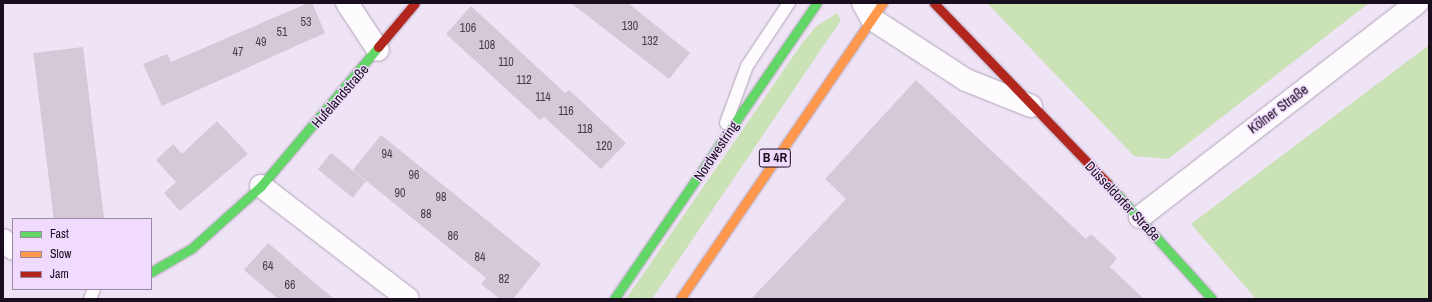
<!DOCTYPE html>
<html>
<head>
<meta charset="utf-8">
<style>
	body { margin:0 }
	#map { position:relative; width:1432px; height:302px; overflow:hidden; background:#efe3f6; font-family:"Archivo Narrow",sans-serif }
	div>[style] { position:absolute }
	.green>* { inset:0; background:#cae2b6 }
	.building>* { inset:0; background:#d5c8d7; transform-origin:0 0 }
	.roads { filter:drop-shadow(0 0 1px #b0a5b6) drop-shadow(0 0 1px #b0a5b6) }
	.lane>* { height:12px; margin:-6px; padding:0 6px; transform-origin:6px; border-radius:6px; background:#fdfbfe }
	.street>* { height:22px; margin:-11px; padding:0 11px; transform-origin:11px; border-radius:11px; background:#fdfbfe }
	.fast>* { height:9px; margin:-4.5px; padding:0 4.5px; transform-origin:4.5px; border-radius:4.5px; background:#63d668 }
	.slow>* { height:9px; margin:-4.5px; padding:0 4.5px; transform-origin:4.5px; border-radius:4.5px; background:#ff974d }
	.jam>* { height:9px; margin:-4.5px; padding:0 4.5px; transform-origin:4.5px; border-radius:4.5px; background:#b3261e }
	span { translate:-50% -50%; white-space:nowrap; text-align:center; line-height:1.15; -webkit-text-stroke:3px #f0dbfe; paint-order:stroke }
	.number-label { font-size:12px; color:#473c4c }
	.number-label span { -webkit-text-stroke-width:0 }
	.shield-label span { padding:1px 3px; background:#f0dbfe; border:1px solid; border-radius:3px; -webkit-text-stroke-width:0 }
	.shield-label { font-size:13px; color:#180e1d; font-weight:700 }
	.street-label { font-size:14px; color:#180e1d }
	.frame { position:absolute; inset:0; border:4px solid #180e1d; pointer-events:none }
	.legend { position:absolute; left:12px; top:218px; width:140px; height:72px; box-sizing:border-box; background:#f0dbfe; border:1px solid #9a89a4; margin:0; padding:5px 7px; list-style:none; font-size:12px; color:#180e1d }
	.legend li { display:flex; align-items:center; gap:8px; height:20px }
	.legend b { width:20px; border:1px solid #9a89a4 }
</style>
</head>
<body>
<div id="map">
	<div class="green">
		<div style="clip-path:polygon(987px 3px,1369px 3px,1168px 159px,1134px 156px)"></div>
		<div style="clip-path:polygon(837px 13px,841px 20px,652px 299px,626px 299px,803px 42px,817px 26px)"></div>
		<div style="clip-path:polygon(1429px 45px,1429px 299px,1256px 299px,1191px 224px)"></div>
	</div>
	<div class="building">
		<div style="clip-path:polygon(308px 3px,312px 3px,325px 33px,162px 106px,143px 64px,167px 54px,171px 62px)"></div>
		<div style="clip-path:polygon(571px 3px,628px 3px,690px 53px,669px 79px)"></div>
		<div style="clip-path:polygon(471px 6px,565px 93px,569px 90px,626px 143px,601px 169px,544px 117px,540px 120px,446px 34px)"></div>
		<div style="left:83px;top:47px;width:173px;height:50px;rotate:83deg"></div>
		<div style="clip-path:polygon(916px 80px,1086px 239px,1091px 234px,1117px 258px,1110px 267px,1144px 299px,751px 299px,846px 199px,825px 179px)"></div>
		<div style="clip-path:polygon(217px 121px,248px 154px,180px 211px,164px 193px,176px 182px,156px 160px,173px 144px,182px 154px)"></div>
		<div style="clip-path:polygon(381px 135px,541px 264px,513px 299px,500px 299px,481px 284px,486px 278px,353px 170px)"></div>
		<div style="left:331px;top:153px;width:45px;height:21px;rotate:39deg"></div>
		<div style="clip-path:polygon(268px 243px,308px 277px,334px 299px,278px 299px,244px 270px)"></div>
	</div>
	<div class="roads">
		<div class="lane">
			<div style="left:726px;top:123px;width:61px;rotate:-69.8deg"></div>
			<div style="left:747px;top:66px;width:76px;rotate:-56.3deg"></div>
			<div style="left:90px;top:299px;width:11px;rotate:-68deg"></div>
		</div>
		<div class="street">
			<div style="left:347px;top:3px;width:56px;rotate:56.6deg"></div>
			<div style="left:863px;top:3px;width:18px;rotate:61deg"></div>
			<div style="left:872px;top:19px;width:112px;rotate:33deg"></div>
			<div style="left:966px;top:80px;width:70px;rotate:21.8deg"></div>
			<div style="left:261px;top:186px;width:185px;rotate:37.5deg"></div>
			<div style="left:1140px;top:217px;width:350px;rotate:-37.7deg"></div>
			<div style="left:3px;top:240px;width:13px;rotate:42deg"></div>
		</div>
		<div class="fast">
			<div style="left:1107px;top:183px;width:156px;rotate:47.8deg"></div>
			<div style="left:151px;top:272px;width:48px;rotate:-30.3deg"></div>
			<div style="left:192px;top:248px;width:93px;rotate:-41.9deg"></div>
			<div style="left:261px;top:186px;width:182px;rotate:-49.9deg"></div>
			<div style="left:614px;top:299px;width:359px;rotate:-55.6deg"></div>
		</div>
		<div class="slow">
			<div style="left:680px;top:299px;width:359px;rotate:-55.6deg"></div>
		</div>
		<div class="jam">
			<div style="left:934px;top:3px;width:250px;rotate:46.1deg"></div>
			<div style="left:378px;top:47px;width:57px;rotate:-49.9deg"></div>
		</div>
	</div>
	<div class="number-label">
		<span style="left:306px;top:23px">53</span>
		<span style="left:630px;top:27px">130</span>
		<span style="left:468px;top:29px">106</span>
		<span style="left:282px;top:33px">51</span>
		<span style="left:650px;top:42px">132</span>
		<span style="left:261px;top:43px">49</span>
		<span style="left:487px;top:46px">108</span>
		<span style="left:238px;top:53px">47</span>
		<span style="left:506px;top:63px">110</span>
		<span style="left:524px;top:81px">112</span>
		<span style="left:543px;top:98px">114</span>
		<span style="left:566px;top:112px">116</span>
		<span style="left:585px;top:130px">118</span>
		<span style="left:604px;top:147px">120</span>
		<span style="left:387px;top:155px">94</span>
		<span style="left:414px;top:176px">96</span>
		<span style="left:400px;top:194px">90</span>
		<span style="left:441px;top:198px">98</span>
		<span style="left:426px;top:215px">88</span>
		<span style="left:453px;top:237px">86</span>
		<span style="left:480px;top:258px">84</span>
		<span style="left:268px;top:267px">64</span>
		<span style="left:504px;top:280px">82</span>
		<span style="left:290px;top:286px">66</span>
	</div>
	<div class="shield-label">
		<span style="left:775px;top:158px">B 4R</span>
	</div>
	<div class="street-label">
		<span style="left:340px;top:96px;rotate:-49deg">Hufelandstraße</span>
		<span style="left:1278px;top:109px;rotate:-37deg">Kölner Straße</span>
		<span style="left:716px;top:151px;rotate:-56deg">Nordwestring</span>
		<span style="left:1123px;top:201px;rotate:47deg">Düsseldorfer Straße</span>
	</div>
	<div class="frame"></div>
	<ul class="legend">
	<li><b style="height:5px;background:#63d668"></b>Fast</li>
	<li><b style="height:5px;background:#ff974d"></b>Slow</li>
	<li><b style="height:5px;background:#b3261e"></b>Jam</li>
	</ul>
</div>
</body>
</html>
